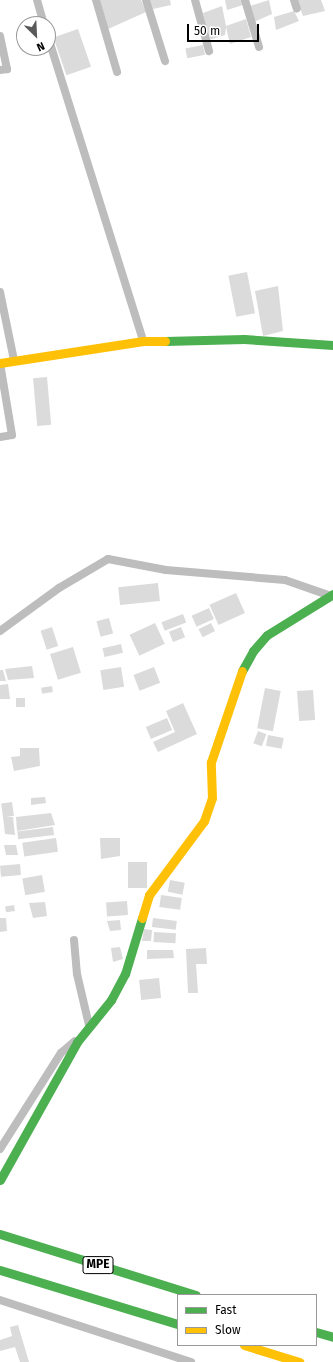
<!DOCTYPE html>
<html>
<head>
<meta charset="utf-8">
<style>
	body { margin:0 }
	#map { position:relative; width:333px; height:1362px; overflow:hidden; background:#fff; font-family:"Fira Sans",sans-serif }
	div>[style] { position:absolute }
	.building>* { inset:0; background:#dbdbdb; transform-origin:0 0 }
	.street>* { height:8px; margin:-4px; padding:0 4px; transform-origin:4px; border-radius:4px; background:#bdbdbd }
	.fast>* { height:9px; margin:-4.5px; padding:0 4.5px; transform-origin:4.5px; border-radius:4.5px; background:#4caf50 }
	.slow>* { height:9px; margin:-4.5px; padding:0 4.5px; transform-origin:4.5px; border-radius:4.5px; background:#ffc107 }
	span { translate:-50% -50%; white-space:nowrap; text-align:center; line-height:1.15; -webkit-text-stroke:3px #fff; paint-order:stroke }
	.shield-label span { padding:1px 3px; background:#fff; border:1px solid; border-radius:3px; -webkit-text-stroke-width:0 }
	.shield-label { font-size:12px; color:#000; font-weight:700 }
	.legend { position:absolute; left:177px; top:1294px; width:140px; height:52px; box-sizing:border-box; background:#fff; border:1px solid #999; margin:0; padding:5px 7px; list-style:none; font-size:12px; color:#000 }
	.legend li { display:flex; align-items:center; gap:8px; height:20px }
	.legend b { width:20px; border:1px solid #999 }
	.north { position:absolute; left:16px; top:16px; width:40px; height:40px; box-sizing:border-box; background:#fff; border:1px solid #999; border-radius:50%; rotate:156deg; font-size:11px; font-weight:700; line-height:16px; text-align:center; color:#000 }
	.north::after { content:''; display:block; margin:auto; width:14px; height:18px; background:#595959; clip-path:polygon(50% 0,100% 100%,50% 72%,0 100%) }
	.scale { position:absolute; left:187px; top:24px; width:72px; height:18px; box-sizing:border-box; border:2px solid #000; border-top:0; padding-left:5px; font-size:12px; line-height:14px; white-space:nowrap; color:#000; -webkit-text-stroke:3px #fff; paint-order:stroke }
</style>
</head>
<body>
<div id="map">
	<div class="building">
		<div style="clip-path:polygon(100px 0,141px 0,146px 12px,108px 29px)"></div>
		<div style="clip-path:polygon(150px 0,170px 0,171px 5px,153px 9px)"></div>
		<div style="clip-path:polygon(225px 0,242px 0,243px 5px,227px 10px)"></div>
		<div style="clip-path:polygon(269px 0,272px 14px,254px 22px,250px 6px)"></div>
		<div style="clip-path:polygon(297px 0,321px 0,325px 11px,303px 16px)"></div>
		<div style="clip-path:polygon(222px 6px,226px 26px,246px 19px,251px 37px,230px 44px,226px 27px,225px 35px,209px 40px,203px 13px)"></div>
		<div style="clip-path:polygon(294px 11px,299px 21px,276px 30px,274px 17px)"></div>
		<div style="left:78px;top:29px;width:40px;height:26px;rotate:71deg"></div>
		<div style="left:203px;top:45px;width:10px;height:18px;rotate:79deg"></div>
		<div style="left:247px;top:272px;width:42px;height:19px;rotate:79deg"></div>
		<div style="clip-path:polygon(278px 286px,283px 331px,263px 336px,255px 291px)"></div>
		<div style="left:47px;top:377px;width:48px;height:14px;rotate:85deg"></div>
		<div style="left:158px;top:583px;width:18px;height:40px;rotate:84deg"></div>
		<div style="left:236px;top:593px;width:22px;height:29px;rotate:66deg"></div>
		<div style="left:209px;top:608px;width:12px;height:19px;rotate:66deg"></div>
		<div style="left:183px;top:614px;width:9px;height:23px;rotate:69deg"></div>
		<div style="left:109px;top:618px;width:16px;height:13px;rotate:75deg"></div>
		<div style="left:155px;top:623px;width:23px;height:28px;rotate:65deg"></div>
		<div style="left:211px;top:623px;width:9px;height:14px;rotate:63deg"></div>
		<div style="left:52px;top:627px;width:20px;height:12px;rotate:72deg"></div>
		<div style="left:181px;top:627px;width:11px;height:13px;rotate:68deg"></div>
		<div style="left:121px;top:644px;width:9px;height:19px;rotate:77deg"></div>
		<div style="left:73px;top:647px;width:27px;height:24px;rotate:73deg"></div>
		<div style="clip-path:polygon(32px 666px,34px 678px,8px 680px,5px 669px)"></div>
		<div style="left:121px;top:667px;width:20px;height:21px;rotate:81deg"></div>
		<div style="left:154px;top:667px;width:17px;height:22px;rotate:69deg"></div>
		<div style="clip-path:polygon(0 670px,3px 670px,6px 681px,0 681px)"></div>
		<div style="clip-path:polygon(8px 684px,10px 699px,0 699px,0 685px)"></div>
		<div style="left:52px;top:686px;width:6px;height:11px;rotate:81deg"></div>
		<div style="left:265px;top:688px;width:16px;height:41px;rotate:11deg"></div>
		<div style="left:313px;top:690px;width:30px;height:16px;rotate:86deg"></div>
		<div style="left:16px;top:698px;width:9px;height:9px"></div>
		<div style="clip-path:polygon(183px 703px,197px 734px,158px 752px,153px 742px,175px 732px,166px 711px)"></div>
		<div style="left:167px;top:718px;width:13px;height:23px;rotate:67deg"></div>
		<div style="left:258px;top:731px;width:9px;height:13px;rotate:21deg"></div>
		<div style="left:268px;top:735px;width:16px;height:11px;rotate:11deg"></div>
		<div style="clip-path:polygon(20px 748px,39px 748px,40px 766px,14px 771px,11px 757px,20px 756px)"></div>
		<div style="clip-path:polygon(45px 797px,46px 803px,31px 805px,31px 798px)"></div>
		<div style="left:12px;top:802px;width:14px;height:11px;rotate:82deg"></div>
		<div style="clip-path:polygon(51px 813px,55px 825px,17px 831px,16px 817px)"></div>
		<div style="clip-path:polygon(3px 817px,13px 817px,15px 835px,5px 834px)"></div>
		<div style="left:53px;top:827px;width:8px;height:36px;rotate:83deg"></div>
		<div style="left:56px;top:838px;width:14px;height:34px;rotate:82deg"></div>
		<div style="clip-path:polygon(100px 838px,120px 838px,120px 856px,101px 859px)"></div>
		<div style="clip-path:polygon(4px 845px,16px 845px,18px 855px,6px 855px)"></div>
		<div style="left:128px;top:862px;width:19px;height:26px"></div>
		<div style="left:20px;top:864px;width:11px;height:20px;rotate:85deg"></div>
		<div style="left:42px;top:875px;width:17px;height:20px;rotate:80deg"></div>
		<div style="left:170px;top:880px;width:15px;height:12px;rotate:11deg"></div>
		<div style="left:161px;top:895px;width:21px;height:12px;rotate:8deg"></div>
		<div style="left:127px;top:901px;width:14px;height:21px;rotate:86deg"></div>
		<div style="clip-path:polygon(45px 902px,47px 916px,33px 918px,29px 903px)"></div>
		<div style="left:14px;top:905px;width:6px;height:9px;rotate:81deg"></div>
		<div style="clip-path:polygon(0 918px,6px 918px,7px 931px,0 932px)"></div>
		<div style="left:153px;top:918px;width:24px;height:9px;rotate:7deg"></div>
		<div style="clip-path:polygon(120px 920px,121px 930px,110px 931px,107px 921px)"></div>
		<div style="clip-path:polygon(144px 929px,152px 930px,151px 941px,142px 941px)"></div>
		<div style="left:154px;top:932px;width:22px;height:10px;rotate:3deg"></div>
		<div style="clip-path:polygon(120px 947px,123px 959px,113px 962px,111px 948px)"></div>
		<div style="clip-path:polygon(206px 948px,207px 964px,196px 964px,198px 993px,188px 993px,186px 949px)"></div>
		<div style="clip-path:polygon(147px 950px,173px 950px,174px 958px,147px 959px)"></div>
		<div style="left:159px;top:978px;width:20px;height:20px;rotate:84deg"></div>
		<div style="clip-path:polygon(18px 1325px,29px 1362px,20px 1362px,15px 1347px,0 1351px,0 1340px,12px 1336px,10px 1327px)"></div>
	</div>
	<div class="street">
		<div style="left:37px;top:0;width:25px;rotate:74deg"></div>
		<div style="left:96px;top:0;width:75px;rotate:73.7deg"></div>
		<div style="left:146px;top:0;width:64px;rotate:72.7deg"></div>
		<div style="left:195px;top:0;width:53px;rotate:74.6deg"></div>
		<div style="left:245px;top:0;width:49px;rotate:73.4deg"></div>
		<div style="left:294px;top:0;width:9px;rotate:72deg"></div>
		<div style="left:0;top:36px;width:34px;rotate:78deg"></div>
		<div style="left:7px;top:69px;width:7px;rotate:172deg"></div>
		<div style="left:48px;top:37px;width:318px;rotate:72.6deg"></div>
		<div style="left:0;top:292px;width:69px;rotate:78.4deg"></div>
		<div style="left:0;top:437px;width:12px;rotate:-9deg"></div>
		<div style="left:12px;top:435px;width:73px;rotate:-99.5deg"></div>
		<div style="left:0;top:631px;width:73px;rotate:-36.1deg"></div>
		<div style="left:59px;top:588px;width:57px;rotate:-30.6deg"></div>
		<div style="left:108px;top:559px;width:59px;rotate:10.7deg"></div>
		<div style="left:166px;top:570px;width:119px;rotate:4.8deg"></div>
		<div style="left:285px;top:580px;width:46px;rotate:19.2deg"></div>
		<div style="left:74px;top:940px;width:34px;rotate:85deg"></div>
		<div style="left:77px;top:974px;width:52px;rotate:76.8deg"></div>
		<div style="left:0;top:1149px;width:114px;rotate:-57.6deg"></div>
		<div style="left:61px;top:1053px;width:18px;rotate:-41deg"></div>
		<div style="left:0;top:1300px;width:201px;rotate:18deg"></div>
	</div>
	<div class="fast">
		<div style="left:165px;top:341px;width:79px;rotate:-1.5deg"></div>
		<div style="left:244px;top:339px;width:89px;rotate:3.9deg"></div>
		<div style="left:242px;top:671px;width:23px;rotate:-61deg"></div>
		<div style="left:253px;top:651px;width:21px;rotate:-49deg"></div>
		<div style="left:267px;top:635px;width:78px;rotate:-31.8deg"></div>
		<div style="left:0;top:1180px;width:158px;rotate:-60.8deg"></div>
		<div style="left:77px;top:1042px;width:54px;rotate:-51deg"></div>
		<div style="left:111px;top:1000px;width:30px;rotate:-62deg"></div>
		<div style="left:125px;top:974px;width:59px;rotate:-73.1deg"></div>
		<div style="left:0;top:1234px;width:205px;rotate:17.3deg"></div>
		<div style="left:0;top:1270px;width:186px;rotate:16.9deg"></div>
		<div style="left:316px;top:1332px;width:18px;rotate:16deg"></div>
	</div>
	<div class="slow">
		<div style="left:0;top:363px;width:145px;rotate:-8.7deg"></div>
		<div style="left:143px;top:341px;width:22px"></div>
		<div style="left:142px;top:918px;width:24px;rotate:-73deg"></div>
		<div style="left:149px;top:895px;width:92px;rotate:-53.4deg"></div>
		<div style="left:204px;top:821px;width:24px;rotate:-71deg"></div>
		<div style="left:212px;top:798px;width:36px;rotate:-92deg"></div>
		<div style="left:211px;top:762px;width:96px;rotate:-71.2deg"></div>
		<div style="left:244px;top:1345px;width:58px;rotate:17.2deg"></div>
	</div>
	<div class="shield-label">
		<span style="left:98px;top:1265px">MPE</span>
	</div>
	<ul class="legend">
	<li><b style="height:5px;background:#4caf50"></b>Fast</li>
	<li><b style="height:5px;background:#ffc107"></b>Slow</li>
	</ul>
	<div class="north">N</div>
	<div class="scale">50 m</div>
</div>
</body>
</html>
